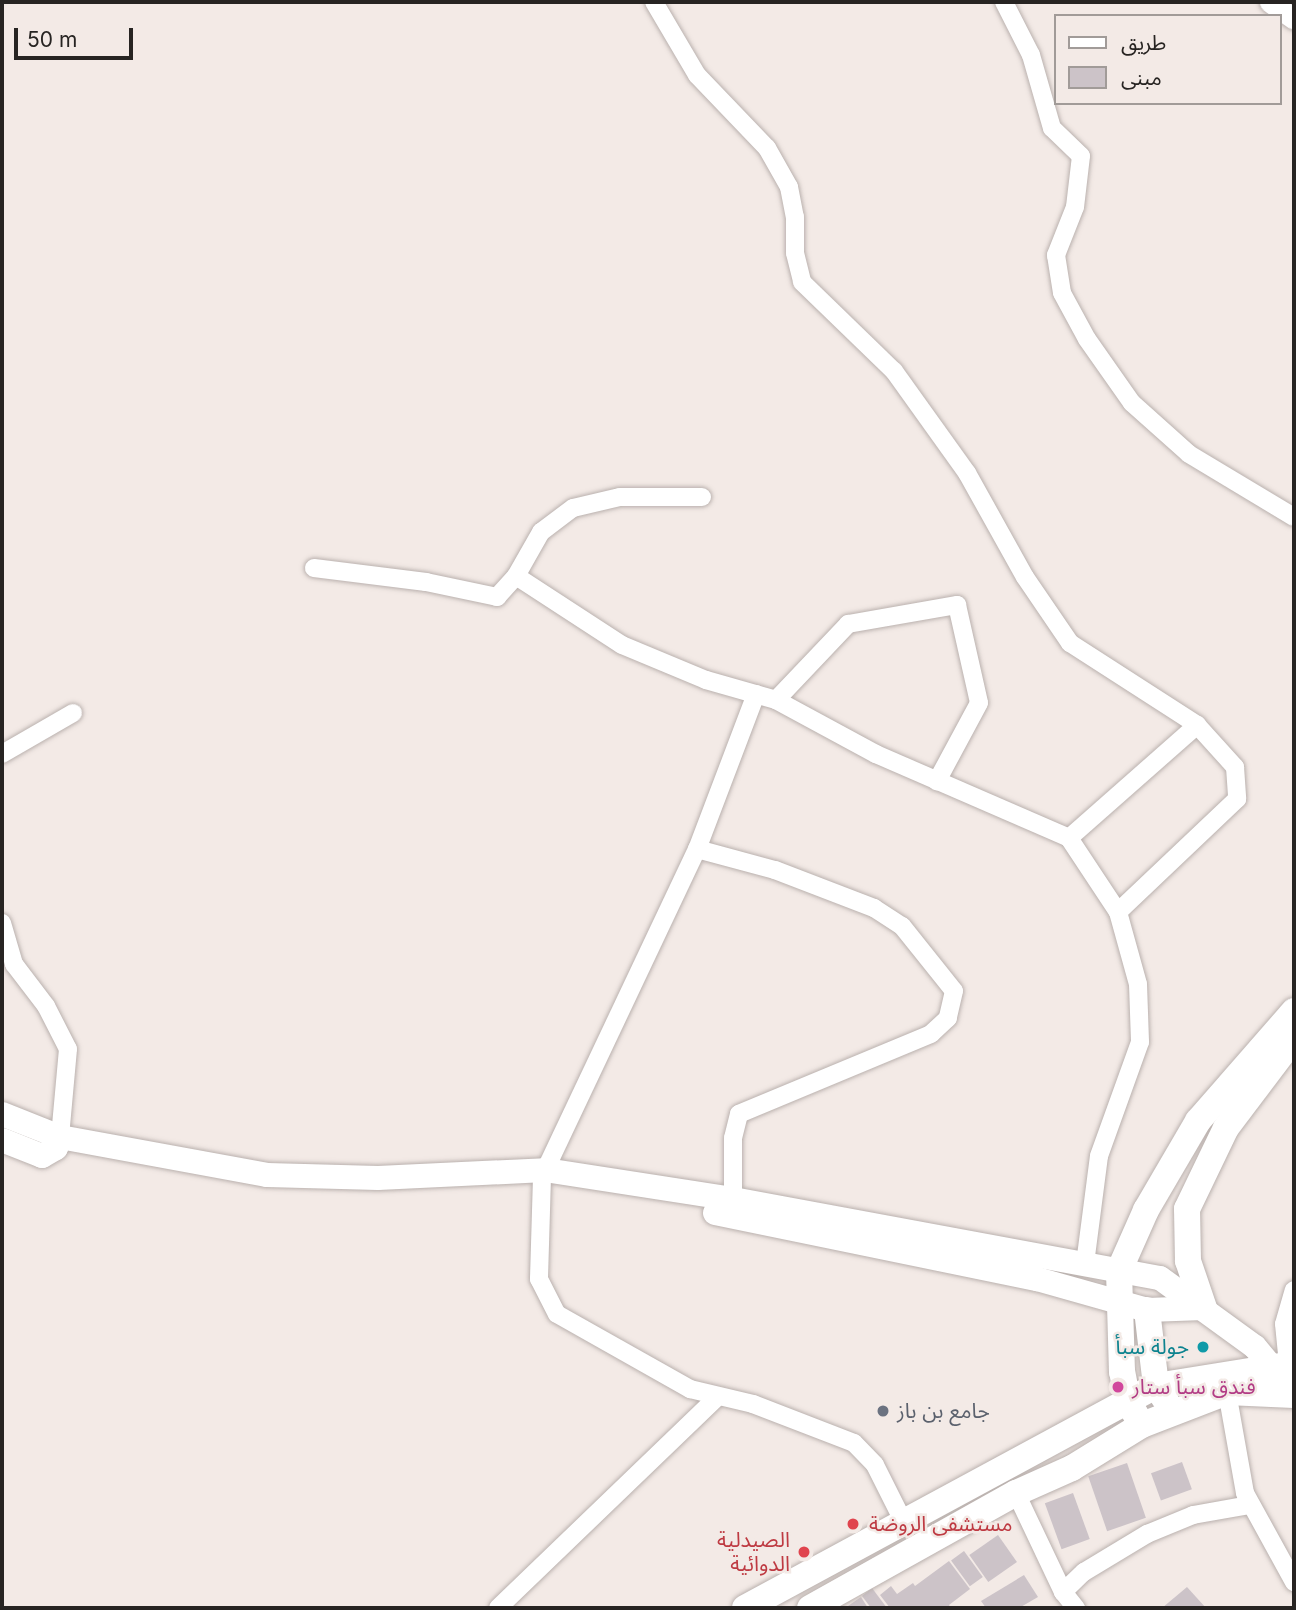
<!DOCTYPE html>
<html>
<head>
<meta charset="utf-8">
<style>
	body { margin:0 }
	#map { position:relative; width:1296px; height:1610px; overflow:hidden; background:#f3eae6; font-family:Inter,"Noto Sans Arabic",sans-serif }
	div>[style] { position:absolute }
	.building>* { inset:0; background:#ccc3c8; transform-origin:0 0 }
	.roads { filter:drop-shadow(0 0 2px #bab1ae) drop-shadow(0 0 2px #bab1ae) }
	.minor>* { height:18px; margin:-9px; padding:0 9px; transform-origin:9px; border-radius:9px; background:#fff }
	.tertiary>* { height:21px; margin:-10.5px; padding:0 10.5px; transform-origin:10.5px; border-radius:10.5px; background:#fff }
	.secondary>* { height:24px; margin:-12px; padding:0 12px; transform-origin:12px; border-radius:12px; background:#fff }
	.primary>* { height:26px; margin:-13px; padding:0 13px; transform-origin:13px; border-radius:13px; background:#fff }
	.dots>* { width:19px; height:19px; translate:-50% -50%; box-sizing:border-box; border:4px solid #f3eae6; border-radius:50% }
	span { translate:-50% -50%; white-space:nowrap; text-align:center; line-height:1.15; -webkit-text-stroke:5px #f3eae6; paint-order:stroke }
	.culture-label { font-size:21px; color:#0d838f }
	.right { translate:-100% -50%; text-align:right }
	.hotel-label { font-size:21px; color:#b23c85 }
	.left { translate:0 -50%; text-align:left }
	.worship-label { font-size:21px; color:#5b616d }
	.health-label { font-size:21px; color:#be3a42 }
	.frame { position:absolute; inset:0; border:4px solid #272422; pointer-events:none }
	.legend { position:absolute; left:1054px; top:14px; width:228px; height:91px; box-sizing:border-box; background:#f3eae6; border:2px solid #a19b98; margin:0; padding:9px 12px; list-style:none; font-size:21px; color:#272422 }
	.legend li { display:flex; align-items:center; gap:14px; height:35px }
	.legend b { width:35px; border:2px solid #a19b98 }
	.scale { position:absolute; left:14px; top:28px; width:119px; height:32px; box-sizing:border-box; border:4px solid #272422; border-top:0; padding-left:9px; font-size:21px; line-height:24px; white-space:nowrap; color:#272422; -webkit-text-stroke:5px #f3eae6; paint-order:stroke }
</style>
</head>
<body>
<div id="map">
	<div class="building">
		<div style="left:1182px;top:1462px;width:29px;height:33px;rotate:70deg"></div>
		<div style="left:1127px;top:1463px;width:58px;height:41px;rotate:71deg"></div>
		<div style="left:1073px;top:1493px;width:49px;height:30px;rotate:70deg"></div>
		<div style="left:998px;top:1535px;width:33px;height:35px;rotate:55deg"></div>
		<div style="left:964px;top:1551px;width:32px;height:16px;rotate:54deg"></div>
		<div style="clip-path:polygon(949px 1561px,970px 1589px,949px 1605px,951px 1608px,890px 1608px,880px 1595px,891px 1586px,897px 1594px,913px 1583px,915px 1586px)"></div>
		<div style="clip-path:polygon(1024px 1575px,1038px 1597px,1019px 1608px,986px 1608px,981px 1601px)"></div>
		<div style="clip-path:polygon(1187px 1587px,1206px 1608px,1162px 1608px)"></div>
		<div style="clip-path:polygon(872px 1588px,887px 1608px,871px 1608px,862px 1596px)"></div>
		<div style="clip-path:polygon(861px 1597px,868px 1608px,845px 1608px)"></div>
	</div>
	<div class="roads">
		<div class="minor">
			<div style="left:654px;top:2px;width:85px;rotate:59.5deg"></div>
			<div style="left:697px;top:75px;width:101px;rotate:46.2deg"></div>
			<div style="left:767px;top:148px;width:45px;rotate:60.6deg"></div>
			<div style="left:789px;top:187px;width:31px;rotate:79deg"></div>
			<div style="left:795px;top:217px;width:36px;rotate:90deg"></div>
			<div style="left:795px;top:253px;width:30px;rotate:76deg"></div>
			<div style="left:802px;top:282px;width:128px;rotate:44.1deg"></div>
			<div style="left:894px;top:371px;width:125px;rotate:54.4deg"></div>
			<div style="left:967px;top:473px;width:119px;rotate:60.9deg"></div>
			<div style="left:1025px;top:577px;width:80px;rotate:55.7deg"></div>
			<div style="left:1070px;top:643px;width:151px;rotate:32.8deg"></div>
			<div style="left:1197px;top:725px;width:57px;rotate:47.9deg"></div>
			<div style="left:1235px;top:767px;width:32px;rotate:86deg"></div>
			<div style="left:1237px;top:799px;width:164px;rotate:136.5deg"></div>
			<div style="left:1004px;top:2px;width:59px;rotate:63deg"></div>
			<div style="left:1031px;top:55px;width:76px;rotate:74deg"></div>
			<div style="left:1052px;top:128px;width:40px;rotate:44deg"></div>
			<div style="left:1081px;top:156px;width:51px;rotate:96.7deg"></div>
			<div style="left:1075px;top:207px;width:52px;rotate:111.6deg"></div>
			<div style="left:1056px;top:255px;width:38px;rotate:81deg"></div>
			<div style="left:1062px;top:293px;width:52px;rotate:61.5deg"></div>
			<div style="left:1087px;top:339px;width:78px;rotate:54.9deg"></div>
			<div style="left:1132px;top:403px;width:76px;rotate:41.8deg"></div>
			<div style="left:1189px;top:454px;width:122px;rotate:31deg"></div>
			<div style="left:314px;top:568px;width:113px;rotate:7.1deg"></div>
			<div style="left:426px;top:582px;width:73px;rotate:11.9deg"></div>
			<div style="left:497px;top:597px;width:28px;rotate:-48deg"></div>
			<div style="left:516px;top:576px;width:51px;rotate:-60.4deg"></div>
			<div style="left:541px;top:532px;width:40px;rotate:-37deg"></div>
			<div style="left:573px;top:508px;width:48px;rotate:-13.2deg"></div>
			<div style="left:620px;top:497px;width:82px"></div>
			<div style="left:516px;top:576px;width:126px;rotate:33.1deg"></div>
			<div style="left:622px;top:645px;width:91px;rotate:22.6deg"></div>
			<div style="left:706px;top:680px;width:73px;rotate:15.9deg"></div>
			<div style="left:776px;top:700px;width:114px;rotate:28.4deg"></div>
			<div style="left:876px;top:754px;width:210px;rotate:23.5deg"></div>
			<div style="left:1069px;top:838px;width:89px;rotate:56.5deg"></div>
			<div style="left:1118px;top:912px;width:75px;rotate:74.5deg"></div>
			<div style="left:1138px;top:984px;width:58px;rotate:88deg"></div>
			<div style="left:1140px;top:1042px;width:121px;rotate:109.8deg"></div>
			<div style="left:1099px;top:1156px;width:109px;rotate:97.4deg"></div>
			<div style="left:756px;top:694px;width:166px;rotate:110.8deg"></div>
			<div style="left:697px;top:849px;width:363px;rotate:115.3deg"></div>
			<div style="left:542px;top:1177px;width:102px;rotate:91.7deg"></div>
			<div style="left:539px;top:1279px;width:39px;rotate:63deg"></div>
			<div style="left:557px;top:1314px;width:153px;rotate:29.4deg"></div>
			<div style="left:690px;top:1389px;width:65px;rotate:13.4deg"></div>
			<div style="left:753px;top:1404px;width:108px;rotate:21.1deg"></div>
			<div style="left:854px;top:1443px;width:30px;rotate:46deg"></div>
			<div style="left:875px;top:1465px;width:63px;rotate:63.4deg"></div>
			<div style="left:776px;top:700px;width:105px;rotate:-46.5deg"></div>
			<div style="left:848px;top:624px;width:111px;rotate:-9.9deg"></div>
			<div style="left:957px;top:605px;width:100px;rotate:77.3deg"></div>
			<div style="left:979px;top:703px;width:89px;rotate:118.3deg"></div>
			<div style="left:2px;top:754px;width:82px;rotate:-30deg"></div>
			<div style="left:1069px;top:838px;width:171px;rotate:-41.4deg"></div>
			<div style="left:697px;top:849px;width:81px;rotate:15.1deg"></div>
			<div style="left:775px;top:870px;width:106px;rotate:21deg"></div>
			<div style="left:874px;top:908px;width:33px;rotate:33deg"></div>
			<div style="left:902px;top:926px;width:83px;rotate:51.3deg"></div>
			<div style="left:954px;top:991px;width:28px;rotate:103deg"></div>
			<div style="left:948px;top:1018px;width:23px;rotate:137deg"></div>
			<div style="left:931px;top:1034px;width:208px;rotate:157.4deg"></div>
			<div style="left:739px;top:1114px;width:25px;rotate:104deg"></div>
			<div style="left:733px;top:1138px;width:61px;rotate:90deg"></div>
			<div style="left:2px;top:923px;width:43px;rotate:73.7deg"></div>
			<div style="left:14px;top:964px;width:53px;rotate:52.7deg"></div>
			<div style="left:46px;top:1006px;width:48px;rotate:62.9deg"></div>
			<div style="left:68px;top:1049px;width:88px;rotate:95.2deg"></div>
			<div style="left:1288px;top:1364px;width:40px;rotate:-95.7deg"></div>
			<div style="left:1284px;top:1324px;width:35px;rotate:-74deg"></div>
			<div style="left:1227px;top:1392px;width:103px;rotate:79.9deg"></div>
			<div style="left:1245px;top:1493px;width:102px;rotate:61.2deg"></div>
			<div style="left:1016px;top:1493px;width:110px;rotate:64.6deg"></div>
			<div style="left:1063px;top:1592px;width:21px;rotate:51deg"></div>
			<div style="left:1063px;top:1592px;width:29px;rotate:-44deg"></div>
			<div style="left:1084px;top:1572px;width:74px;rotate:-31.1deg"></div>
			<div style="left:1147px;top:1534px;width:50px;rotate:-22.4deg"></div>
			<div style="left:1193px;top:1515px;width:58px;rotate:-10deg"></div>
			<div style="left:498px;top:1608px;width:304px;rotate:-43.9deg"></div>
		</div>
		<div class="tertiary">
			<div style="left:1270px;top:2px;width:29px;rotate:35deg"></div>
		</div>
		<div class="secondary">
			<div style="left:2px;top:1114px;width:62px;rotate:21.6deg"></div>
			<div style="left:60px;top:1137px;width:210px;rotate:10.4deg"></div>
			<div style="left:267px;top:1175px;width:111px;rotate:1.5deg"></div>
			<div style="left:378px;top:1178px;width:167px;rotate:-2.7deg"></div>
			<div style="left:545px;top:1170px;width:190px;rotate:8.8deg"></div>
			<div style="left:733px;top:1199px;width:434px;rotate:10.5deg"></div>
			<div style="left:1160px;top:1278px;width:117px;rotate:36deg"></div>
			<div style="left:1255px;top:1347px;width:61px;rotate:50.3deg"></div>
			<div style="left:2px;top:1140px;width:43px;rotate:21.8deg"></div>
			<div style="left:42px;top:1156px;width:16px;rotate:-30deg"></div>
			<div style="left:56px;top:1148px;width:12px;rotate:-70deg"></div>
			<div style="left:715px;top:1213px;width:329px;rotate:11.6deg"></div>
			<div style="left:1037px;top:1279px;width:114px;rotate:15.7deg"></div>
			<div style="left:1147px;top:1310px;width:57px;rotate:-2deg"></div>
		</div>
		<div class="primary">
			<div style="left:1204px;top:1308px;width:50px;rotate:-108.8deg"></div>
			<div style="left:1188px;top:1261px;width:52px;rotate:-91.1deg"></div>
			<div style="left:1187px;top:1209px;width:90px;rotate:-64.3deg"></div>
			<div style="left:1226px;top:1128px;width:113px;rotate:-52.9deg"></div>
			<div style="left:1147px;top:1310px;width:77px;rotate:83.2deg"></div>
			<div style="left:1156px;top:1386px;width:18px;rotate:56deg"></div>
			<div style="left:1136px;top:1415px;width:15px;rotate:-122deg"></div>
			<div style="left:1128px;top:1402px;width:31px;rotate:-101deg"></div>
			<div style="left:1122px;top:1372px;width:101px;rotate:-91.7deg"></div>
			<div style="left:1119px;top:1271px;width:67px;rotate:-66.1deg"></div>
			<div style="left:1146px;top:1210px;width:103px;rotate:-59.7deg"></div>
			<div style="left:1198px;top:1121px;width:146px;rotate:-48.9deg"></div>
			<div style="left:745px;top:1608px;width:467px;rotate:-28.4deg"></div>
			<div style="left:1156px;top:1386px;width:140px;rotate:-9.1deg"></div>
			<div style="left:810px;top:1608px;width:236px;rotate:-29.2deg"></div>
			<div style="left:1016px;top:1493px;width:61px;rotate:-24.1deg"></div>
			<div style="left:1072px;top:1468px;width:82px;rotate:-31.6deg"></div>
			<div style="left:1142px;top:1425px;width:91px;rotate:-21.2deg"></div>
			<div style="left:1227px;top:1392px;width:67px;rotate:2.6deg"></div>
		</div>
	</div>
	<div class="dots">
		<div style="left:1203px;top:1347px;background:#0f9aa8"></div>
		<div style="left:1118px;top:1387px;background:#d1479c"></div>
		<div style="left:883px;top:1411px;background:#6b7280"></div>
		<div style="left:853px;top:1524px;background:#e0444e"></div>
		<div style="left:804px;top:1552px;background:#e0444e"></div>
	</div>
	<div class="culture-label">
		<span class="right" style="left:1189px;top:1347px">جولة سبأ</span>
	</div>
	<div class="hotel-label">
		<span class="left" style="left:1132px;top:1387px">فندق سبأ ستار</span>
	</div>
	<div class="worship-label">
		<span class="left" style="left:897px;top:1411px">جامع بن باز</span>
	</div>
	<div class="health-label">
		<span class="left" style="left:869px;top:1524px">مستشفى الروضة</span>
		<span class="right" style="left:790px;top:1552px">الصيدلية<br>الدوائية</span>
	</div>
	<div class="frame"></div>
	<ul class="legend">
	<li><b style="height:9px;background:#fff"></b>طريق</li>
	<li><b style="height:19px;background:#ccc3c8"></b>مبنى</li>
	</ul>
	<div class="scale">50 m</div>
</div>
</body>
</html>
